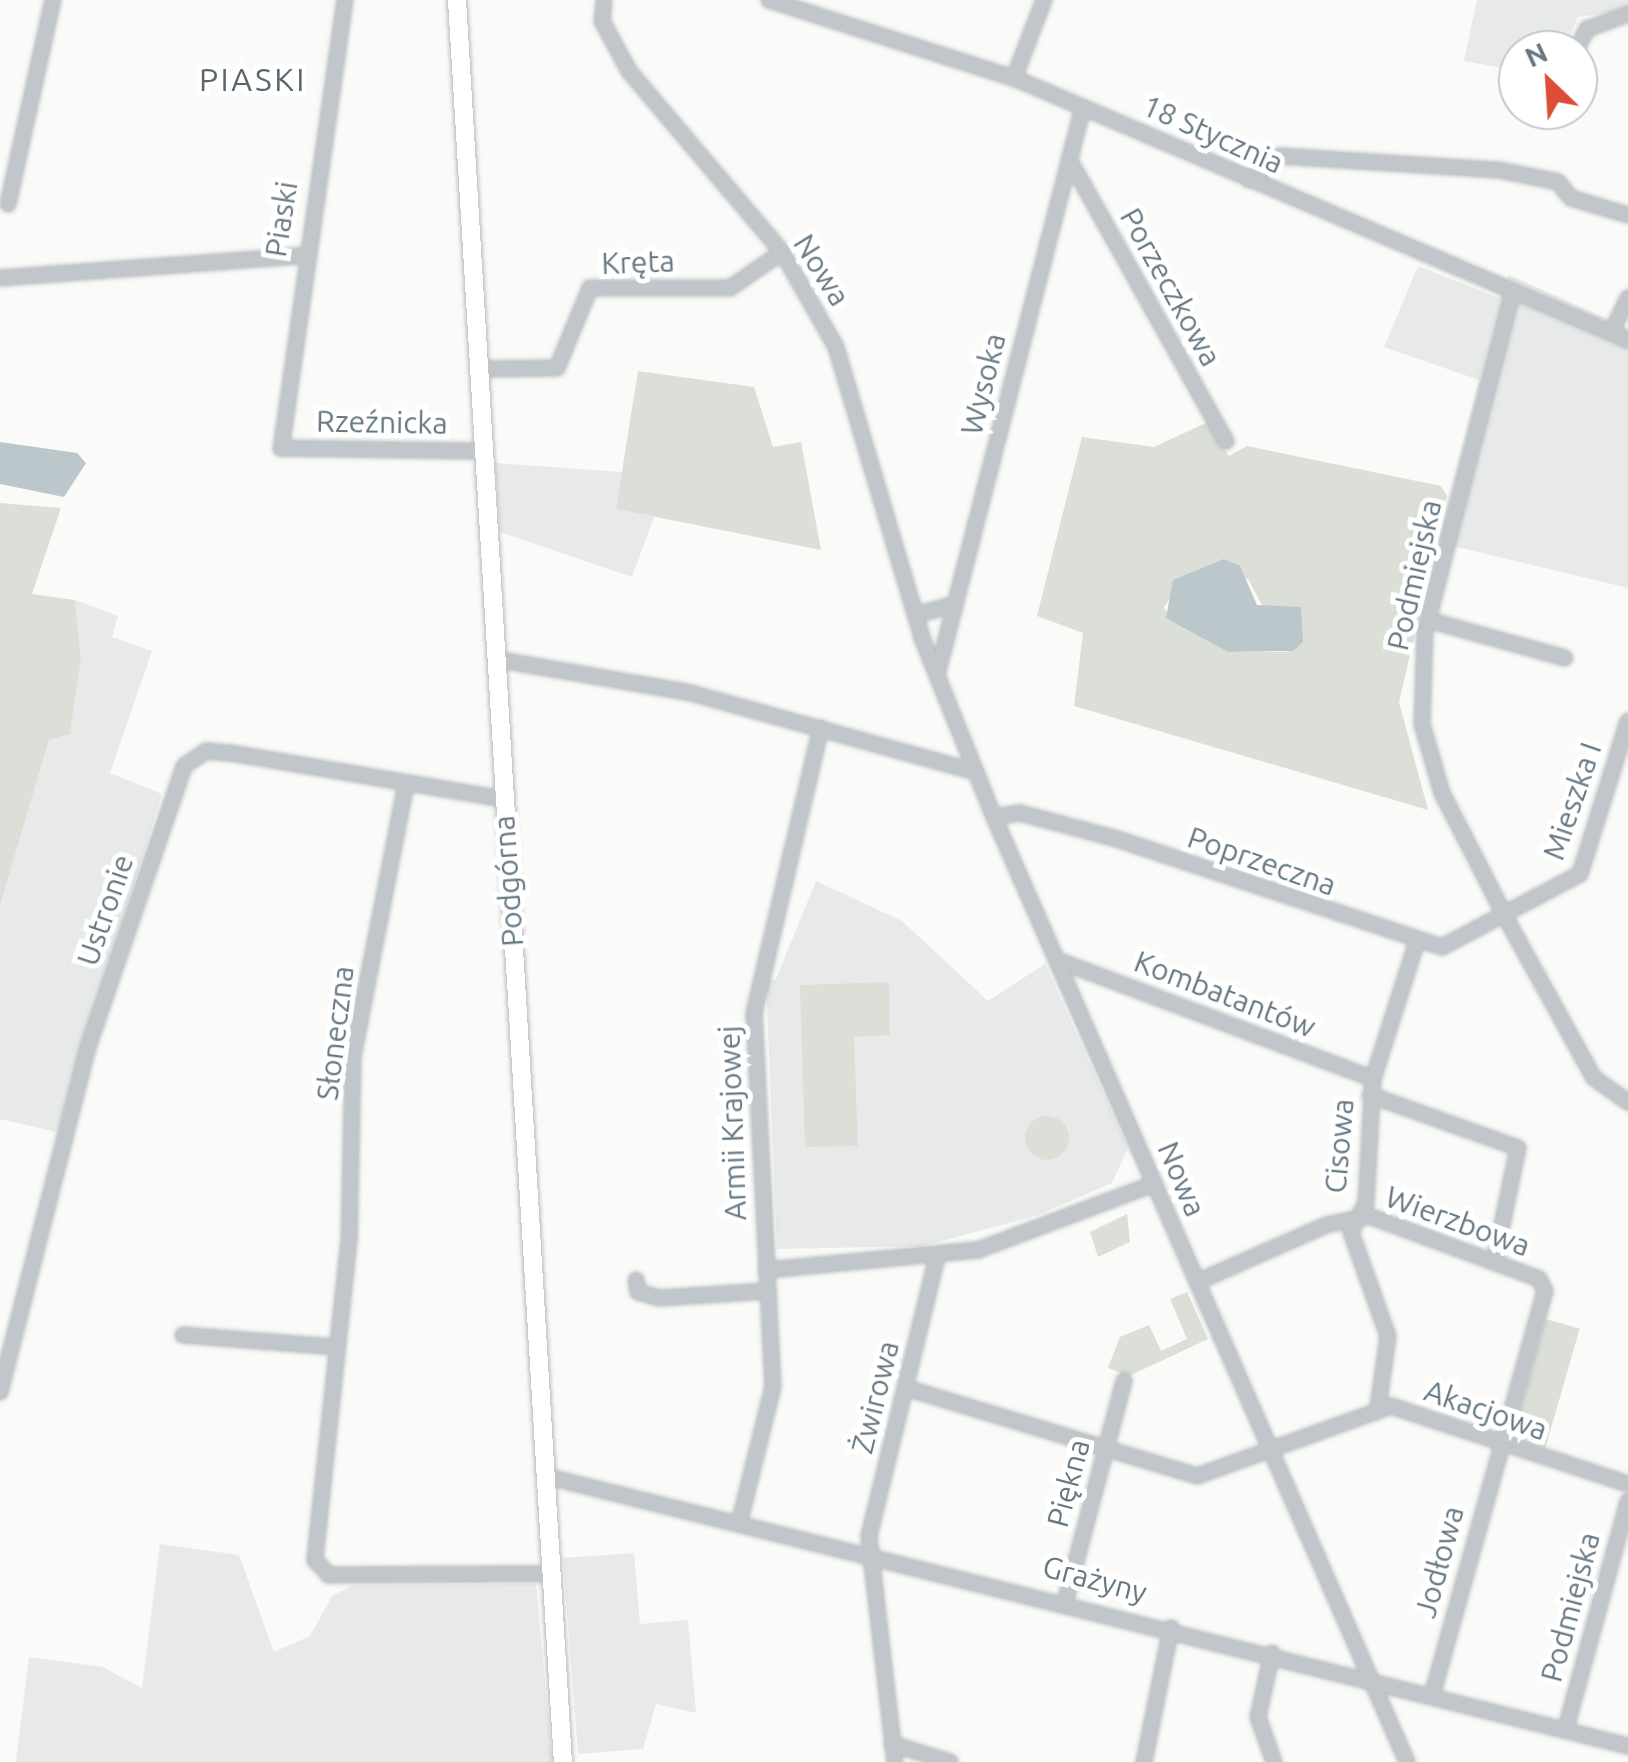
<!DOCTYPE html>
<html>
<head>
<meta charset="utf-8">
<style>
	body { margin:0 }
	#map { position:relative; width:1628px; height:1762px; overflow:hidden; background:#fafaf8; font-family:Ubuntu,sans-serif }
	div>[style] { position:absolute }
	.built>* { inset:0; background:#e8eae9 }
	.green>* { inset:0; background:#dbdfd7; transform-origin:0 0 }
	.round { border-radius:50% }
	.water>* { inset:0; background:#bbc7cb }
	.roads { filter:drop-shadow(0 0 2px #b5bbbe) drop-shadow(0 0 2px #b5bbbe) }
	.minor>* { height:14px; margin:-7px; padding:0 7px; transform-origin:7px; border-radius:7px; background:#c1c6ca }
	.major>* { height:18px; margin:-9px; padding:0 9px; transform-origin:9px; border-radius:9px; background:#fff }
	span { translate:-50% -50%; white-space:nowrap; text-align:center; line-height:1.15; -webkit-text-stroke:10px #fff; paint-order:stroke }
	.street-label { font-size:30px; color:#667882 }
	.neighbourhood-label { font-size:32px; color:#58666d; letter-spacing:2.5px }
	.north { position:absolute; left:1498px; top:30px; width:100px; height:100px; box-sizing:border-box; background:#fff; border:2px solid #c2c9cd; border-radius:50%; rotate:335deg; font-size:28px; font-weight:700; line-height:40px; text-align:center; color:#667882 }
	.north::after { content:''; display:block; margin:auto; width:35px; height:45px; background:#dd4c35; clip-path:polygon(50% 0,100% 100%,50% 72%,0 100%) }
</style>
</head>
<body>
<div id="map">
	<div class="built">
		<div style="clip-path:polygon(1477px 0,1628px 0,1628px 9px,1578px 17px,1564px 50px,1518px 50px,1518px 71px,1464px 61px)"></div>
		<div style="clip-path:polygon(1418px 266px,1499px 298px,1509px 275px,1628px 328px,1628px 588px,1437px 542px,1479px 380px,1384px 347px)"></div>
		<div style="clip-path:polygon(495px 463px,622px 472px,616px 509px,654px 517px,632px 577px,500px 532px)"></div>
		<div style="clip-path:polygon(75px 600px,118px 616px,112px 637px,152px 651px,110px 773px,162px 794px,57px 1132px,0 1119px,0 906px,49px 740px,70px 734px,81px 659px)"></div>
		<div style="clip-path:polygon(816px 881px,902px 921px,988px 1001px,1045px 964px,1128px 1148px,1112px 1183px,1038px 1215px,923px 1246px,777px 1249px,766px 980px,776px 979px)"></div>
		<div style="clip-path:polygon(160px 1544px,239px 1555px,274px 1652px,310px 1636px,332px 1596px,353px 1585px,536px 1584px,552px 1762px,16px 1762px,29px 1657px,103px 1667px,142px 1688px)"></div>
		<div style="clip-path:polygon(634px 1553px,640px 1624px,688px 1620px,696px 1713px,656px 1704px,643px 1749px,578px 1754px,563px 1558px)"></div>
	</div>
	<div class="green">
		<div style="clip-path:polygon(638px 371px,754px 387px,773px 447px,801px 442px,821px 550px,616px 509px)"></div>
		<div style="clip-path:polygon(evenodd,1208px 422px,1229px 456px,1247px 446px,1441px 486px,1447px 496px,1399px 702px,1428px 810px,1074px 706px,1083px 633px,1037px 616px,1082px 437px,1154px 447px,1208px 422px,1183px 576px,1248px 579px,1287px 652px,1228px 652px,1176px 621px,1164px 608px,1183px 576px)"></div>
		<div style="clip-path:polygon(0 503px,61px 508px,32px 594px,75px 600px,81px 659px,70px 734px,49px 740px,0 906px)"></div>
		<div style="clip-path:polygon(889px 982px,890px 1035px,854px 1037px,858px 1146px,805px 1147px,800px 985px)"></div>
		<div class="round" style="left:1025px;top:1116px;width:44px;height:44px"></div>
		<div style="clip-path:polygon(1127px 1214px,1130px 1242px,1098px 1257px,1090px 1232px)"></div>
		<div style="clip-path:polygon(1187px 1292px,1208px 1339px,1129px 1376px,1108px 1368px,1120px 1337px,1149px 1325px,1161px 1351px,1187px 1339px,1170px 1299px)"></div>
		<div style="left:1546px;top:1319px;width:35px;height:124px;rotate:16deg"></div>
	</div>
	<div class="water">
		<div style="clip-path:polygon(0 442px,77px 453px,86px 463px,64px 497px,0 484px)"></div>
		<div style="clip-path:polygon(1224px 559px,1240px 566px,1257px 605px,1301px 607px,1303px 642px,1293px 651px,1228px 652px,1166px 618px,1173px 580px)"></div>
	</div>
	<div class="roads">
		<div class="minor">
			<div style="left:345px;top:0;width:453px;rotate:98.1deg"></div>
			<div style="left:281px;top:448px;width:201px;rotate:0.9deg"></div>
			<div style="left:604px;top:0;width:21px;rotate:95deg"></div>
			<div style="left:602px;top:21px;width:57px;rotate:61.6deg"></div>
			<div style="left:629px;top:71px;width:237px;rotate:49.8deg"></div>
			<div style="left:782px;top:252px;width:109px;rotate:60.4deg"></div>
			<div style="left:836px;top:347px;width:303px;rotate:73.5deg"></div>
			<div style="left:922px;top:638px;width:193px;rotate:68.1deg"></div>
			<div style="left:994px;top:817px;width:1031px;rotate:66.39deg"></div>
			<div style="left:769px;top:0;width:257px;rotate:17.7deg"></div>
			<div style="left:1014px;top:78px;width:668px;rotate:23.11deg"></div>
			<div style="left:1576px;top:50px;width:24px;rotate:-62deg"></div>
			<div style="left:1587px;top:29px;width:44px;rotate:-20.1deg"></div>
			<div style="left:1014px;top:78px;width:84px;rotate:-69deg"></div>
			<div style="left:1069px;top:159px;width:323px;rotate:60.9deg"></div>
			<div style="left:1249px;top:180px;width:39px;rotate:-38deg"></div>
			<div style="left:1280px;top:156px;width:219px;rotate:3.7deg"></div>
			<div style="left:1499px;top:170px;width:60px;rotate:11.5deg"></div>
			<div style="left:1558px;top:182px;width:21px;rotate:51deg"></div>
			<div style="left:1571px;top:198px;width:59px;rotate:16.6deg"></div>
			<div style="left:8px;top:204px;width:209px;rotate:-77.6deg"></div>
			<div style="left:0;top:278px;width:303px;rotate:-4.2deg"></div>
			<div style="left:1513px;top:291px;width:351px;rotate:104.5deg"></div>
			<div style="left:1425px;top:631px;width:93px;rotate:91.8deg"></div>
			<div style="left:1422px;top:724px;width:72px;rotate:73.8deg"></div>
			<div style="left:1442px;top:793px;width:143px;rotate:62.9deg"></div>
			<div style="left:1507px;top:920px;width:180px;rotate:61.2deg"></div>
			<div style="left:1594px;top:1078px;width:42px;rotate:35.2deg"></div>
			<div style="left:1611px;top:333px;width:39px;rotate:-64deg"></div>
			<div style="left:478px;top:369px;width:79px;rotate:-0.7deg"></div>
			<div style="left:557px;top:368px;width:87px;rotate:-67.6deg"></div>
			<div style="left:590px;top:288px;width:140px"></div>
			<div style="left:730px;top:288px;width:63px;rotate:-34.7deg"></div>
			<div style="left:915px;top:615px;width:42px;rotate:-15deg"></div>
			<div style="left:1428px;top:620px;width:142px;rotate:15.5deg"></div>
			<div style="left:495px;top:659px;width:199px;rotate:9.8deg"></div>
			<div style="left:691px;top:693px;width:296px;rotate:15.5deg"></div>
			<div style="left:937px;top:675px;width:586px;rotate:-75.58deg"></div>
			<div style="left:405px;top:789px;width:272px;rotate:101deg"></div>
			<div style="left:353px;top:1056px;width:184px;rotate:91.2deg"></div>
			<div style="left:349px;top:1240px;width:322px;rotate:96.1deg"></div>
			<div style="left:315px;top:1560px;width:21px;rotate:47deg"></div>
			<div style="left:329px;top:1575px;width:221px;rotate:-0.3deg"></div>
			<div style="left:994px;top:817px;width:26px;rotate:-9deg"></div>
			<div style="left:1020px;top:813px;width:97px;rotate:14.9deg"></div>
			<div style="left:1114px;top:838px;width:346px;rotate:18.4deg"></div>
			<div style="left:1442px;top:947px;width:156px;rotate:-27.9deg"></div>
			<div style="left:1580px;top:874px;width:160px;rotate:-72.6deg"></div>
			<div style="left:1057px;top:960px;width:338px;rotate:20.6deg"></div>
			<div style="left:1370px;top:1095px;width:157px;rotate:19.7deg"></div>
			<div style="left:1518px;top:1148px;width:117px;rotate:101.8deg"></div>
			<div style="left:766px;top:1270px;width:213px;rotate:-5.4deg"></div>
			<div style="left:978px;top:1250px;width:188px;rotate:-20.6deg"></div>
			<div style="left:636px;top:1280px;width:12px;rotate:81deg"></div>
			<div style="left:638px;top:1292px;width:22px;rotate:16deg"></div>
			<div style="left:659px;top:1298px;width:109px;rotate:-3.7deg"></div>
			<div style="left:1197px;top:1282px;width:141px;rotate:-23.8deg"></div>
			<div style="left:1326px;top:1225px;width:44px;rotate:-11.8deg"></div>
			<div style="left:1369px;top:1216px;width:181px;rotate:20.3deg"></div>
			<div style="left:1539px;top:1279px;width:13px;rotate:63deg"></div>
			<div style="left:1545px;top:1291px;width:416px;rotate:105.6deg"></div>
			<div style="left:183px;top:1335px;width:154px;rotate:4.5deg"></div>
			<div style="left:906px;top:1388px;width:304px;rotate:16.8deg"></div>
			<div style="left:1197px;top:1476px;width:206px;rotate:-19.8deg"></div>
			<div style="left:1391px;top:1406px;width:250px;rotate:18.2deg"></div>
			<div style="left:0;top:1392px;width:356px;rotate:-75.7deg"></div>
			<div style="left:88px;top:1047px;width:297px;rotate:-71.1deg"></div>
			<div style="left:184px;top:766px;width:27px;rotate:-34deg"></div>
			<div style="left:206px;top:751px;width:25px;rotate:5deg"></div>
			<div style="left:231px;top:753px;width:276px;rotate:9.6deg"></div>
			<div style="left:1378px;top:1408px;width:73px;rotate:-82.1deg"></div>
			<div style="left:1388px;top:1336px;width:110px;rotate:-109.6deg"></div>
			<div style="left:1351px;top:1232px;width:33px;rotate:-63deg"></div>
			<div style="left:1366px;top:1203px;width:124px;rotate:-86.8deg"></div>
			<div style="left:1373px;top:1079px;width:142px;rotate:-72.3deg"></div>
			<div style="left:545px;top:1476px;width:1116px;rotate:14deg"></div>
			<div style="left:740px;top:1520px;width:137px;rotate:-76.1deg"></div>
			<div style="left:773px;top:1387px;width:374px;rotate:-92.9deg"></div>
			<div style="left:754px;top:1013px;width:293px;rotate:-76.8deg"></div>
			<div style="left:1066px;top:1599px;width:226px;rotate:-75.1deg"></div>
			<div style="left:1272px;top:1653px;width:66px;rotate:102.3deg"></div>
			<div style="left:1258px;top:1717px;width:48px;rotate:70.4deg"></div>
			<div style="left:1566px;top:1728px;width:235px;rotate:-74.7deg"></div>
			<div style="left:892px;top:1744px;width:61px;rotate:17.2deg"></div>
			<div style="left:895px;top:1762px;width:227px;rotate:-96.6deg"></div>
			<div style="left:869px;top:1536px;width:287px;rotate:-76.3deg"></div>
			<div style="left:1144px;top:1762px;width:137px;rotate:-78.6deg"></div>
		</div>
		<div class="major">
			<div style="left:457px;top:0;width:1765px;rotate:86.56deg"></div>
		</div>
	</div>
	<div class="street-label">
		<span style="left:1213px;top:134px;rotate:24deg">18 Stycznia</span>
		<span style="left:281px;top:219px;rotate:-81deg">Piaski</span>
		<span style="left:638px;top:262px;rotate:-2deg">Kręta</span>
		<span style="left:822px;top:270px;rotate:58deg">Nowa</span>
		<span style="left:1171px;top:287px;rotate:61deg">Porzeczkowa</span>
		<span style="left:983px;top:384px;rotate:-76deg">Wysoka</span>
		<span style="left:382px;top:422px;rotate:1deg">Rzeźnicka</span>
		<span style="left:1414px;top:575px;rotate:-77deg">Podmiejska</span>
		<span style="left:1572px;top:801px;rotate:-71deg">Mieszka I</span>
		<span style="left:1262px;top:861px;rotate:19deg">Poprzeczna</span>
		<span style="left:508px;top:881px;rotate:-94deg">Podgórna</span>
		<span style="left:105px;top:910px;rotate:-71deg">Ustronie</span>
		<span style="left:1225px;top:994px;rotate:21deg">Kombatantów</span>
		<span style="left:335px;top:1033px;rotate:-83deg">Słoneczna</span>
		<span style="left:732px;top:1123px;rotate:-92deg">Armii Krajowej</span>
		<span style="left:1339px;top:1146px;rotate:-85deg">Cisowa</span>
		<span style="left:1182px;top:1179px;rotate:67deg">Nowa</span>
		<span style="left:1458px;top:1221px;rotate:20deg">Wierzbowa</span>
		<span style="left:875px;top:1397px;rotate:-76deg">Żwirowa</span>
		<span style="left:1486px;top:1410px;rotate:19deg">Akacjowa</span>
		<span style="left:1068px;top:1483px;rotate:-75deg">Piękna</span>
		<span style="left:1439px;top:1562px;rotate:-75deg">Jodłowa</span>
		<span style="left:1095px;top:1579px;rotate:15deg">Grażyny</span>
		<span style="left:1570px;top:1607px;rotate:-75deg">Podmiejska</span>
	</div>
	<div class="neighbourhood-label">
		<span style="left:253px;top:79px">PIASKI</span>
	</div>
	<div class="north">N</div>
</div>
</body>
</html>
